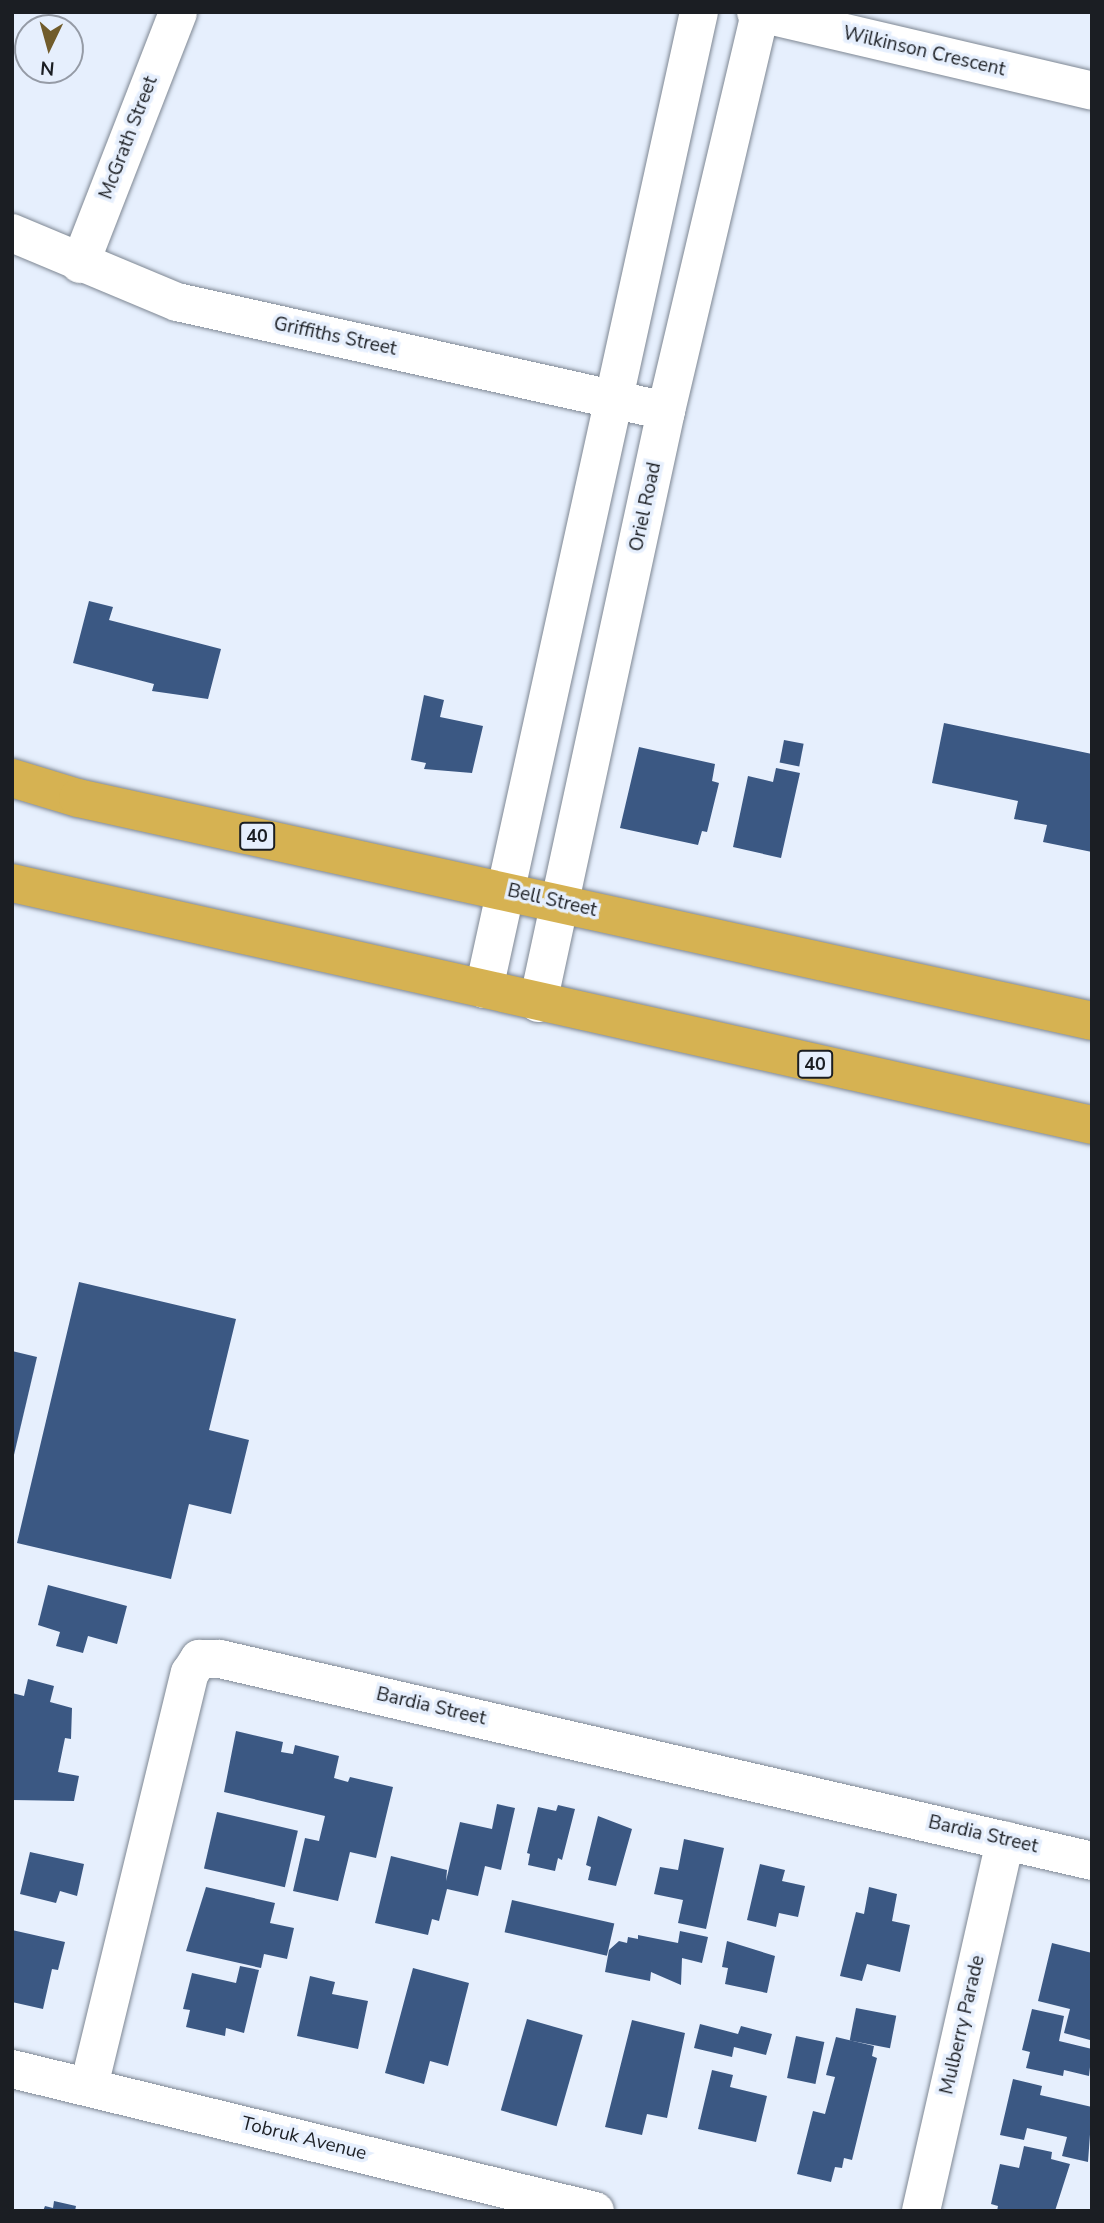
<!DOCTYPE html>
<html>
<head>
<meta charset="utf-8">
<style>
	body { margin:0 }
	#map { position:relative; width:1104px; height:2223px; overflow:hidden; background:#e6effd; font-family:"Nunito Sans",sans-serif }
	div>[style] { position:absolute }
	.building>* { inset:0; background:#3b5883; transform-origin:0 0 }
	.roads { filter:drop-shadow(0 0 2px #7e8793) drop-shadow(0 0 2px #7e8793) }
	.minor>* { height:38px; margin:-19px; padding:0 19px; transform-origin:19px; border-radius:19px; background:#fff }
	.secondary>* { height:38px; margin:-19px; padding:0 19px; transform-origin:19px; border-radius:19px; background:#fff }
	.trunk>* { height:38px; margin:-19px; padding:0 19px; transform-origin:19px; border-radius:19px; background:#d6b252 }
	span { translate:-50% -50%; white-space:nowrap; text-align:center; line-height:1.15; -webkit-text-stroke:7px #e6effd; paint-order:stroke }
	.shield-label span { padding:2px 5px; background:#e6effd; border:2px solid; border-radius:5px; -webkit-text-stroke-width:0 }
	.shield-label { font-size:18px; color:#1b1e23; font-weight:700 }
	.street-label { font-size:19px; color:#1b1e23 }
	.frame { position:absolute; inset:0; border:14px solid #1b1e23; pointer-events:none }
	.north { position:absolute; left:14px; top:14px; width:70px; height:70px; box-sizing:border-box; background:#e6effd; border:2px solid #959ba6; border-radius:50%; rotate:185deg; font-size:19px; font-weight:700; line-height:28px; text-align:center; color:#1b1e23 }
	.north::after { content:''; display:block; margin:auto; width:24px; height:32px; background:#715c2b; clip-path:polygon(50% 0,100% 100%,50% 72%,0 100%) }
</style>
</head>
<body>
<div id="map">
	<div class="building">
		<div style="clip-path:polygon(89px 601px,113px 607px,109px 620px,221px 649px,208px 699px,152px 691px,154px 684px,73px 663px)"></div>
		<div style="clip-path:polygon(424px 695px,444px 700px,440px 717px,483px 726px,472px 773px,424px 769px,426px 763px,411px 760px)"></div>
		<div style="clip-path:polygon(944px 723px,1092px 754px,1092px 852px,1043px 842px,1047px 825px,1014px 819px,1018px 801px,932px 783px)"></div>
		<div style="left:784px;top:740px;width:20px;height:23px;rotate:11deg"></div>
		<div style="clip-path:polygon(639px 747px,715px 764px,712px 781px,719px 783px,707px 832px,702px 831px,698px 845px,620px 828px)"></div>
		<div style="clip-path:polygon(776px 768px,800px 773px,781px 858px,733px 847px,748px 776px,773px 782px)"></div>
		<div style="clip-path:polygon(79px 1282px,236px 1319px,209px 1430px,249px 1440px,231px 1514px,189px 1504px,171px 1579px,17px 1543px)"></div>
		<div style="clip-path:polygon(12px 1351px,37px 1357px,13px 1459px,12px 1459px)"></div>
		<div style="clip-path:polygon(48px 1585px,127px 1606px,117px 1644px,88px 1636px,83px 1653px,56px 1646px,60px 1632px,38px 1625px)"></div>
		<div style="clip-path:polygon(28px 1679px,54px 1686px,50px 1702px,72px 1708px,71px 1739px,65px 1738px,58px 1772px,79px 1776px,74px 1801px,12px 1800px,12px 1693px,24px 1696px)"></div>
		<div style="clip-path:polygon(236px 1731px,283px 1742px,281px 1752px,293px 1754px,295px 1745px,339px 1756px,334px 1778px,348px 1782px,350px 1777px,393px 1787px,376px 1858px,350px 1852px,338px 1901px,293px 1891px,305px 1838px,319px 1841px,325px 1816px,224px 1792px)"></div>
		<div style="clip-path:polygon(497px 1804px,515px 1808px,501px 1870px,485px 1866px,478px 1896px,447px 1889px,439px 1921px,432px 1919px,428px 1935px,375px 1923px,391px 1856px,447px 1870px,446px 1881px,460px 1822px,492px 1829px)"></div>
		<div style="clip-path:polygon(558px 1805px,575px 1809px,562px 1860px,558px 1858px,555px 1871px,528px 1865px,530px 1854px,527px 1853px,538px 1807px,556px 1811px)"></div>
		<div style="left:217px;top:1812px;width:83px;height:58px;rotate:13deg"></div>
		<div style="clip-path:polygon(598px 1816px,632px 1829px,616px 1886px,588px 1880px,591px 1867px,586px 1865px)"></div>
		<div style="clip-path:polygon(684px 1839px,724px 1848px,706px 1929px,678px 1923px,683px 1900px,654px 1894px,660px 1867px,678px 1870px)"></div>
		<div style="clip-path:polygon(30px 1852px,84px 1864px,77px 1896px,60px 1891px,56px 1903px,20px 1894px)"></div>
		<div style="clip-path:polygon(760px 1864px,785px 1870px,782px 1881px,805px 1886px,798px 1917px,779px 1913px,776px 1927px,747px 1920px)"></div>
		<div style="clip-path:polygon(206px 1887px,275px 1903px,270px 1923px,294px 1928px,287px 1959px,264px 1954px,261px 1968px,186px 1951px)"></div>
		<div style="clip-path:polygon(869px 1887px,897px 1894px,892px 1921px,910px 1925px,900px 1972px,867px 1964px,862px 1981px,840px 1976px,856px 1912px,864px 1914px)"></div>
		<div style="left:512px;top:1900px;width:105px;height:33px;rotate:13deg"></div>
		<div style="clip-path:polygon(12px 1930px,65px 1942px,58px 1970px,52px 1969px,43px 2009px,12px 2002px)"></div>
		<div style="clip-path:polygon(680px 1931px,708px 1937px,702px 1963px,682px 1958px,681px 1985px,651px 1972px,650px 1981px,605px 1972px,609px 1950px,619px 1941px,627px 1943px,628px 1937px,638px 1939px,638px 1935px,678px 1943px)"></div>
		<div style="clip-path:polygon(727px 1941px,775px 1956px,767px 1993px,725px 1984px,728px 1968px,722px 1967px)"></div>
		<div style="clip-path:polygon(1052px 1943px,1092px 1953px,1090px 2040px,1064px 2033px,1070px 2009px,1038px 2001px)"></div>
		<div style="clip-path:polygon(240px 1966px,259px 1970px,244px 2033px,226px 2028px,225px 2036px,186px 2027px,190px 2010px,183px 2009px,192px 1973px,236px 1983px)"></div>
		<div style="clip-path:polygon(413px 1968px,469px 1983px,448px 2066px,430px 2061px,424px 2084px,385px 2073px)"></div>
		<div style="clip-path:polygon(310px 1976px,335px 1982px,332px 1994px,368px 2001px,358px 2049px,297px 2036px)"></div>
		<div style="left:856px;top:2008px;width:41px;height:33px;rotate:11deg"></div>
		<div style="clip-path:polygon(1032px 2009px,1064px 2016px,1059px 2041px,1092px 2049px,1089px 2076px,1064px 2070px,1063px 2076px,1026px 2068px,1030px 2052px,1022px 2050px)"></div>
		<div style="left:527px;top:2019px;width:58px;height:95px;rotate:16deg"></div>
		<div style="clip-path:polygon(632px 2020px,685px 2033px,667px 2118px,647px 2114px,642px 2135px,605px 2127px)"></div>
		<div style="clip-path:polygon(700px 2024px,738px 2034px,741px 2026px,772px 2034px,766px 2055px,734px 2047px,732px 2057px,694px 2048px)"></div>
		<div style="left:796px;top:2036px;width:29px;height:43px;rotate:12deg"></div>
		<div style="clip-path:polygon(836px 2037px,874px 2046px,872px 2056px,877px 2058px,852px 2160px,844px 2158px,842px 2168px,835px 2167px,831px 2182px,797px 2174px,813px 2111px,825px 2114px,835px 2077px,826px 2075px)"></div>
		<div style="clip-path:polygon(712px 2070px,733px 2075px,730px 2087px,767px 2096px,756px 2142px,698px 2129px)"></div>
		<div style="clip-path:polygon(1013px 2079px,1042px 2086px,1040px 2095px,1092px 2107px,1088px 2162px,1062px 2156px,1067px 2137px,1027px 2128px,1024px 2140px,1000px 2135px)"></div>
		<div style="clip-path:polygon(1024px 2146px,1052px 2152px,1051px 2159px,1070px 2164px,1055px 2211px,997px 2211px,998px 2206px,991px 2204px,1000px 2164px,1019px 2168px)"></div>
		<div style="clip-path:polygon(54px 2201px,76px 2206px,75px 2211px,43px 2211px,45px 2206px,53px 2208px)"></div>
	</div>
	<div class="roads">
		<div class="minor">
			<div style="left:756px;top:12px;width:345px;rotate:13.2deg"></div>
			<div style="left:12px;top:233px;width:179px;rotate:22.7deg"></div>
			<div style="left:177px;top:302px;width:501px;rotate:12.57deg"></div>
			<div style="left:80px;top:264px;width:270px;rotate:-68.7deg"></div>
			<div style="left:12px;top:2069px;width:600px;rotate:13.69deg"></div>
			<div style="left:89px;top:2086px;width:425px;rotate:-76.3deg"></div>
			<div style="left:190px;top:1673px;width:17px;rotate:-57deg"></div>
			<div style="left:199px;top:1659px;width:21px"></div>
			<div style="left:220px;top:1659px;width:895px;rotate:13.04deg"></div>
			<div style="left:921px;top:2211px;width:380px;rotate:-77.2deg"></div>
		</div>
		<div class="secondary">
			<div style="left:484px;top:989px;width:1000px;rotate:-77.59deg"></div>
			<div style="left:538px;top:1003px;width:606px;rotate:-77.8deg"></div>
			<div style="left:666px;top:411px;width:410px;rotate:-76.7deg"></div>
		</div>
		<div class="trunk">
			<div style="left:12px;top:778px;width:69px;rotate:16.9deg"></div>
			<div style="left:78px;top:798px;width:1038px;rotate:12.4deg"></div>
			<div style="left:12px;top:883px;width:1107px;rotate:12.63deg"></div>
		</div>
	</div>
	<div class="shield-label">
		<span style="left:257px;top:836px">40</span>
		<span style="left:815px;top:1064px">40</span>
	</div>
	<div class="street-label">
		<span style="left:924px;top:52px;rotate:13deg">Wilkinson Crescent</span>
		<span style="left:129px;top:138px;rotate:-69deg">McGrath Street</span>
		<span style="left:335px;top:337px;rotate:12deg">Griffiths Street</span>
		<span style="left:646px;top:507px;rotate:-78deg">Oriel Road</span>
		<span style="left:552px;top:901px;rotate:13deg">Bell Street</span>
		<span style="left:431px;top:1707px;rotate:13deg">Bardia Street</span>
		<span style="left:983px;top:1835px;rotate:13deg">Bardia Street</span>
		<span style="left:963px;top:2025px;rotate:-77deg">Mulberry Parade</span>
		<span style="left:304px;top:2139px;rotate:14deg">Tobruk Avenue</span>
	</div>
	<div class="frame"></div>
	<div class="north">N</div>
</div>
</body>
</html>
